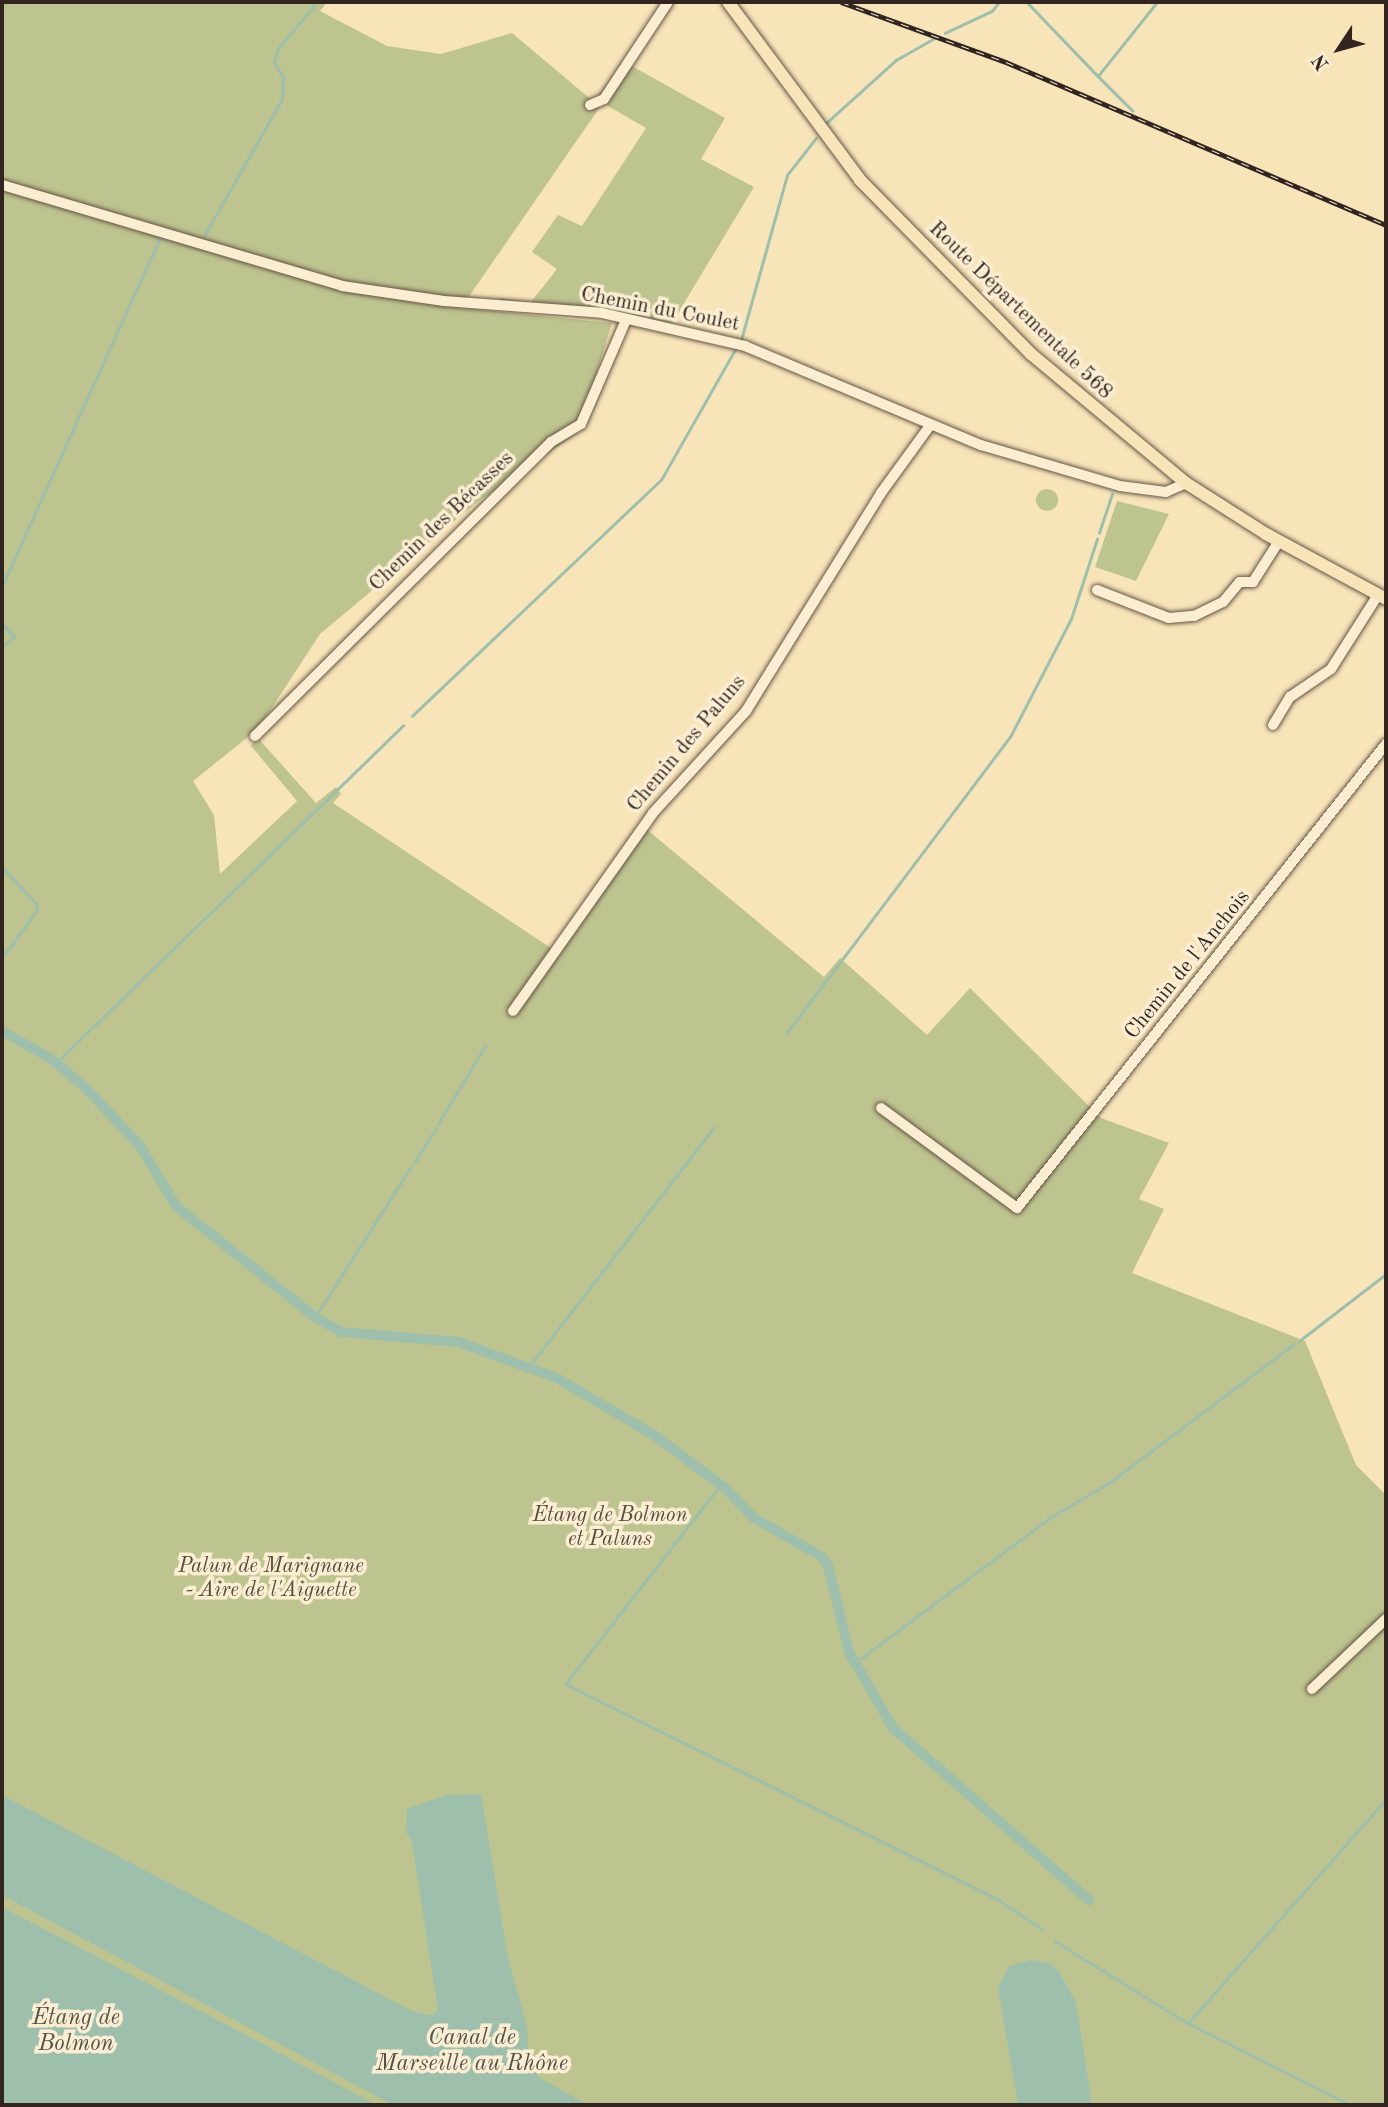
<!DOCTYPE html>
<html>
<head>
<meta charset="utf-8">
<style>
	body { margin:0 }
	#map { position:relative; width:1388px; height:2107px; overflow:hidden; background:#f8e4b9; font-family:"Old Standard TT",serif }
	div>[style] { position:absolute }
	.green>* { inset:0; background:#bec48f }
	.round { border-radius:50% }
	.water>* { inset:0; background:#9ebfac }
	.stream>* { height:2.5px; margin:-1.25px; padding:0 1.25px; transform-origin:1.25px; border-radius:1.25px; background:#9ebfac }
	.canal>* { height:10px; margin:-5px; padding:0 5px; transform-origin:5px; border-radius:5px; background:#9ebfac }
	.roads { filter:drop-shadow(0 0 2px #645546) drop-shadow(0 0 2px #645546) }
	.minor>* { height:10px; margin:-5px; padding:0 5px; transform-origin:5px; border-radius:5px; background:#faedd2 }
	.major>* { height:12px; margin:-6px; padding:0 6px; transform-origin:6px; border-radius:6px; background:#f8e4b9 }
	.rail>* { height:5px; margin-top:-2.5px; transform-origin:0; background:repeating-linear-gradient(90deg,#faedd2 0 8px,#322520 0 16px); box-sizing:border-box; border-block:2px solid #322520 }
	span { translate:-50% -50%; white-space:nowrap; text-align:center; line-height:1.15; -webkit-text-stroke:7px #faedd2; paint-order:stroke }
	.street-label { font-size:21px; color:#322520 }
	.park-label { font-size:21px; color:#554d3c; font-style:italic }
	.water-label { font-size:23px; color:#52534a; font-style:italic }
	.frame { position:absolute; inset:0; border:4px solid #322520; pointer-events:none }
	.north { position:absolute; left:1304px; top:14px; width:70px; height:70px; -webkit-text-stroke:5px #faedd2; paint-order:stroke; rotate:234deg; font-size:19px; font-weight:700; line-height:28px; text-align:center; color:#322520 }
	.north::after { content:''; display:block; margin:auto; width:24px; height:32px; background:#322520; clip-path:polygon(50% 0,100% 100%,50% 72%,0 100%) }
</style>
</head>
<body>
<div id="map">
	<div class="green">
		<div style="clip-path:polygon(2px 2px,327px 2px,320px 11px,387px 46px,441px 54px,512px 33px,600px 107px,461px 308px,612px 323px,578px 433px,476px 503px,320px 634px,258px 729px,193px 781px,214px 815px,220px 874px,297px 801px,251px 746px,257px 737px,316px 803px,336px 787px,341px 794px,333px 803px,557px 952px,645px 828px,824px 977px,840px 958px,927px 1035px,970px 988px,1101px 1118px,1169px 1143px,1139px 1199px,1164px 1209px,1132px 1273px,1305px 1341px,1356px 1465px,1386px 1495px,1386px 2105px,2px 2105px)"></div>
		<div style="clip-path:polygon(623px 61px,725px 118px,701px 159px,754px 187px,666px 333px,603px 317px,495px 309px,501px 298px,531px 302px,557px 269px,532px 252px,558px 215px,582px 226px,646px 128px,596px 99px)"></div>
		<div class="round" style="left:1036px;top:489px;width:22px;height:22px"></div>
		<div style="clip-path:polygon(1117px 501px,1169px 514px,1136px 581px,1095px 567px)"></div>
	</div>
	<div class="water">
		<div style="clip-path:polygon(481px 1794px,507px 1953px,527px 2028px,530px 2066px,540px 2078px,588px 2105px,393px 2105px,2px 1895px,2px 1795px,414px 2012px,432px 2015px,438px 2010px,412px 1843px,406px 1832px,407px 1809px,446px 1795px)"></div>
		<div style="clip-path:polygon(2px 1907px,248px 2036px,376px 2105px,2px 2105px)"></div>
		<div style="clip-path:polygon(1031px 1960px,1049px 1963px,1059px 1972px,1076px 2002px,1092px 2105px,1018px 2105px,998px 1988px,1009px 1966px)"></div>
	</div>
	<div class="stream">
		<div style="left:1027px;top:2px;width:103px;rotate:46.2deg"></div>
		<div style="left:1098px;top:76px;width:95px;rotate:-51.4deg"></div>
		<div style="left:945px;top:33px;width:52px;rotate:-25.1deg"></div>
		<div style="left:992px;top:11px;width:11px;rotate:-52deg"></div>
		<div style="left:1098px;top:76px;width:49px;rotate:45deg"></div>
		<div style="left:824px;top:125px;width:97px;rotate:-42.1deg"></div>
		<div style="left:896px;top:60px;width:43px;rotate:-29.6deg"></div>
		<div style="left:204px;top:236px;width:158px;rotate:-60.3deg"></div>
		<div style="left:282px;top:99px;width:21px;rotate:-87deg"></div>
		<div style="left:283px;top:78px;width:18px;rotate:-119deg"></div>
		<div style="left:274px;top:62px;width:14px;rotate:-73deg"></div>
		<div style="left:278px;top:49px;width:61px;rotate:-50.3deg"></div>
		<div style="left:741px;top:340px;width:171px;rotate:-74.4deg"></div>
		<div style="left:787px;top:175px;width:47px;rotate:-51.9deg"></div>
		<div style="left:1099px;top:533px;width:41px;rotate:-71.6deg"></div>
		<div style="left:2px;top:586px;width:382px;rotate:-65.6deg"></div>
		<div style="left:2px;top:624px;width:18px;rotate:43deg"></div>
		<div style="left:15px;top:636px;width:18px;rotate:137deg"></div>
		<div style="left:412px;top:716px;width:343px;rotate:-43.5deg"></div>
		<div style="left:661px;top:480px;width:152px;rotate:-60.4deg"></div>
		<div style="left:2px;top:867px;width:51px;rotate:46.6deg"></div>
		<div style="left:37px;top:904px;width:7px;rotate:90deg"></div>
		<div style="left:37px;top:911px;width:59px;rotate:126.1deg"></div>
		<div style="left:786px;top:1034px;width:372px;rotate:-53deg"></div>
		<div style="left:1010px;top:737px;width:133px;rotate:-62.7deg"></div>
		<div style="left:1071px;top:619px;width:84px;rotate:-72deg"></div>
		<div style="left:56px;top:1063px;width:484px;rotate:-44.2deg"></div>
		<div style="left:438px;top:1124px;width:91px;rotate:-58.9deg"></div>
		<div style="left:414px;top:1163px;width:41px;rotate:-57.8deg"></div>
		<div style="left:315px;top:1317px;width:178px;rotate:-57.4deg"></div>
		<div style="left:1299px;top:1341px;width:110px;rotate:-37.6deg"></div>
		<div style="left:528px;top:1368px;width:304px;rotate:-52.3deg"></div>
		<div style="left:721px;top:1485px;width:252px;rotate:127.9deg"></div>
		<div style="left:566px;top:1684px;width:483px;rotate:26.5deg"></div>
		<div style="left:998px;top:1899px;width:53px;rotate:34.3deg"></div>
		<div style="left:856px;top:1662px;width:243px;rotate:-36.6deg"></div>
		<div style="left:1051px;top:1517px;width:67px;rotate:-30.4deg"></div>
		<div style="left:1109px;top:1483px;width:231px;rotate:-36.9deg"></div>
		<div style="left:1055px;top:1941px;width:156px;rotate:31.7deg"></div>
		<div style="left:1188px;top:2023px;width:182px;rotate:26.7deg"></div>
		<div style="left:1189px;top:2022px;width:298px;rotate:-48.5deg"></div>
	</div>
	<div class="canal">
		<div style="left:2px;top:1031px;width:55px;rotate:29.4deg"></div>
		<div style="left:50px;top:1058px;width:47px;rotate:39.8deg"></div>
		<div style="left:86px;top:1088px;width:79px;rotate:47deg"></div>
		<div style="left:140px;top:1146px;width:70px;rotate:59deg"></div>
		<div style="left:176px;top:1206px;width:178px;rotate:38.6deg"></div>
		<div style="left:315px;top:1317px;width:30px;rotate:30deg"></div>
		<div style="left:341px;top:1332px;width:117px;rotate:4.9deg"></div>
		<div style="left:458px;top:1342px;width:105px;rotate:20deg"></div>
		<div style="left:557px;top:1378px;width:116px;rotate:30.5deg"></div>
		<div style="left:657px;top:1437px;width:85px;rotate:36.9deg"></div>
		<div style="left:725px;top:1488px;width:42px;rotate:46deg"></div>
		<div style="left:754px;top:1518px;width:78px;rotate:29.8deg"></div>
		<div style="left:822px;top:1557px;width:11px;rotate:56deg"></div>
		<div style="left:828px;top:1566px;width:89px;rotate:76.3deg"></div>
		<div style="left:849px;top:1652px;width:88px;rotate:59.9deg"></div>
		<div style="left:893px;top:1728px;width:261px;rotate:41.3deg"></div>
	</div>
	<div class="roads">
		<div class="minor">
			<div style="left:590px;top:105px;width:15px;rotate:-23deg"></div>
			<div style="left:604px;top:99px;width:116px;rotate:-56.6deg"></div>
			<div style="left:2px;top:185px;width:355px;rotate:16.5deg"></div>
			<div style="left:342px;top:286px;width:103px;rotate:8.4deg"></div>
			<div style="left:444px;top:301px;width:158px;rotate:4.3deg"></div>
			<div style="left:602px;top:313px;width:147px;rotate:13deg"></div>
			<div style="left:745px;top:346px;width:256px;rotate:22.8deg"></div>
			<div style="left:981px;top:445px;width:145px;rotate:16.4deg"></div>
			<div style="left:1120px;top:486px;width:46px;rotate:7.4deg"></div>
			<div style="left:1166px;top:492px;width:22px;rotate:-24deg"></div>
			<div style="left:1097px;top:590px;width:77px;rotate:21.3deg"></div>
			<div style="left:1169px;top:618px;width:25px;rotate:-5deg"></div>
			<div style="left:1194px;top:616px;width:32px;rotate:-26deg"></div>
			<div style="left:1223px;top:602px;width:26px;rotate:-50deg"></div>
			<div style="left:1240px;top:582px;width:13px"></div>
			<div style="left:1253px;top:582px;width:49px;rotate:-57.6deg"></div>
			<div style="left:1273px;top:725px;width:33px;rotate:-59deg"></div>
			<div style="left:1290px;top:697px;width:50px;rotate:-34.3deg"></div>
			<div style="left:1331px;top:669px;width:88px;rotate:-57.6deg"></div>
			<div style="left:255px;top:736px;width:417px;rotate:-44.8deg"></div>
			<div style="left:551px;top:442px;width:35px;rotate:-31deg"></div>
			<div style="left:581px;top:424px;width:113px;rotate:-66.6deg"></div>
			<div style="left:513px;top:1011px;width:242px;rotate:-54.7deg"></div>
			<div style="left:653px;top:813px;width:138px;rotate:-47.6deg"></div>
			<div style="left:746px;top:711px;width:256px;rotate:-58.2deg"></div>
			<div style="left:881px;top:493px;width:82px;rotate:-54deg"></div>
			<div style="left:881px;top:1108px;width:169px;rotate:36.3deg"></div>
			<div style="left:1017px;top:1208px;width:593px;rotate:-51.51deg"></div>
			<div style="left:1312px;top:1689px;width:102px;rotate:-43.4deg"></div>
		</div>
		<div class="major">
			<div style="left:728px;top:2px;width:222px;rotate:53.4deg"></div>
			<div style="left:860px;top:180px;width:244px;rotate:45.5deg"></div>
			<div style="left:1031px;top:354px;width:202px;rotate:39.8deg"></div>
			<div style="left:1186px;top:483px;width:95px;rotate:32.5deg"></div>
			<div style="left:1266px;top:534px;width:136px;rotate:28.4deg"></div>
		</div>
	</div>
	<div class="rail">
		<div style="left:841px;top:2px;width:176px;rotate:20deg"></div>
		<div style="left:1006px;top:62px;width:413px;rotate:23.2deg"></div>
	</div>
	<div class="street-label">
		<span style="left:660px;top:310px;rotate:11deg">Chemin du Coulet</span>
		<span style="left:1020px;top:311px;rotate:44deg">Route Départementale 568</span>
		<span style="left:442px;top:522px;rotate:-44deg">Chemin des Bécasses</span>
		<span style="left:687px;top:744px;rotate:-50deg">Chemin des Paluns</span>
		<span style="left:1188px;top:965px;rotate:-51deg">Chemin de l'Anchois</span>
	</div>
	<div class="park-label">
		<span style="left:610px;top:1528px">Étang de Bolmon<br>et Paluns</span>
		<span style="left:271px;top:1579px">Palun de Marignane<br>- Aire de l'Aiguette</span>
	</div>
	<div class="water-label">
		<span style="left:76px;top:2031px">Étang de<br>Bolmon</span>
		<span style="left:472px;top:2051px">Canal de<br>Marseille au Rhône</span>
	</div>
	<div class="frame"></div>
	<div class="north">N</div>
</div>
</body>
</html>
